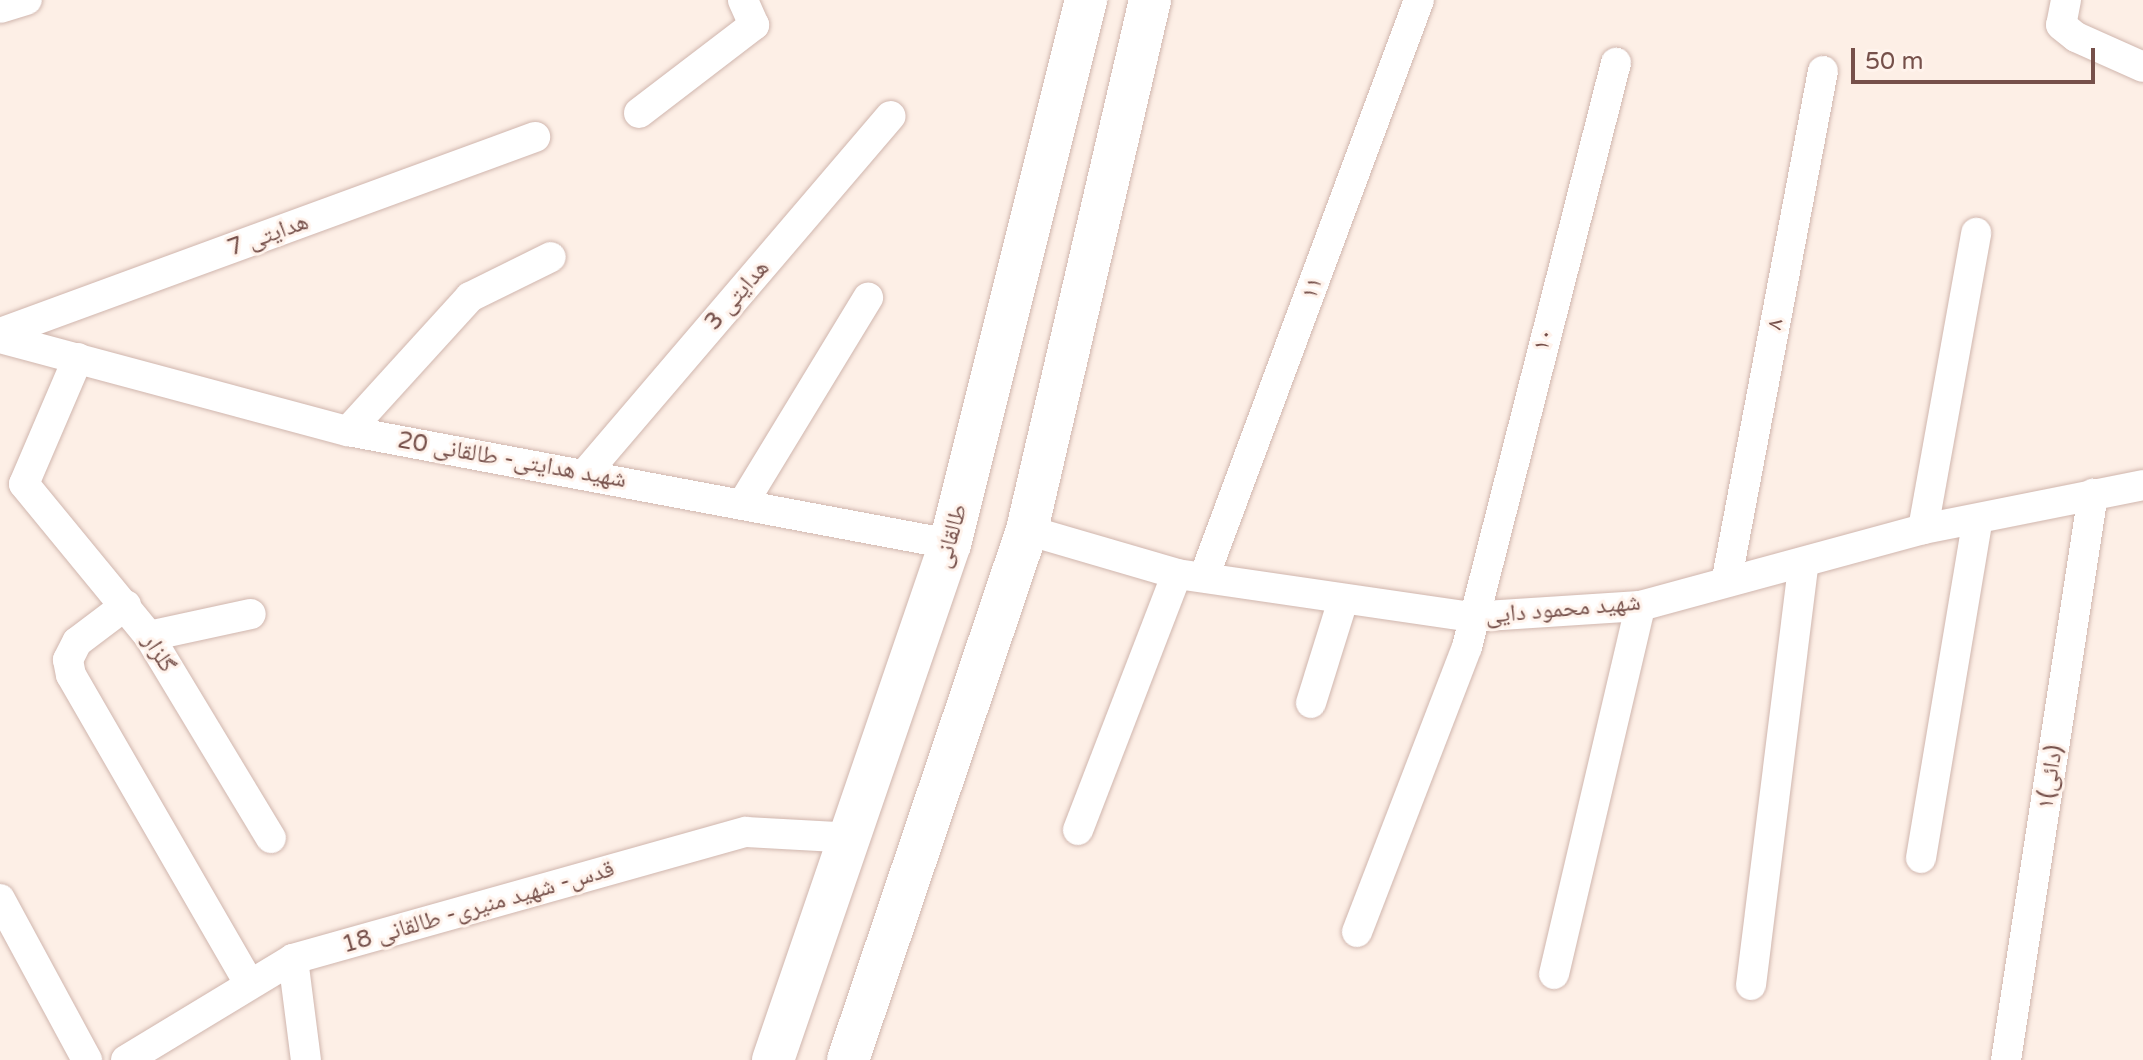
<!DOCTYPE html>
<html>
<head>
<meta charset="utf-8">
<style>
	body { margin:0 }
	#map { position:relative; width:2143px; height:1060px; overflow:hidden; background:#fdefe6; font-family:"Varela Round","Noto Naskh Arabic",sans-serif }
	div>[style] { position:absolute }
	.roads { filter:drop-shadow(0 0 2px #d0b6ae) drop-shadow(0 0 2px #d0b6ae) }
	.street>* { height:30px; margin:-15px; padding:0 15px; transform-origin:15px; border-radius:15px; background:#fff }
	.secondary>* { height:42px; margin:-21px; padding:0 21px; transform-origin:21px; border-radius:21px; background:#fff }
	span { translate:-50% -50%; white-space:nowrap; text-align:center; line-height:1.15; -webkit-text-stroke:6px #fff3ec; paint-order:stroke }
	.street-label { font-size:24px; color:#76504a }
	.scale { position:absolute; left:1851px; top:48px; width:244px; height:36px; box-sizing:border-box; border:4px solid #76504a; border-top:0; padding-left:10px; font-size:24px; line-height:28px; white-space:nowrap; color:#76504a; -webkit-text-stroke:6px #fff3ec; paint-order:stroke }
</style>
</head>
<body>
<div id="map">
	<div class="roads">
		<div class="street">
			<div style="left:2066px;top:0;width:25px;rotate:101deg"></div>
			<div style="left:2061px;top:25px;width:19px;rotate:39deg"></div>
			<div style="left:2076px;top:37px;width:73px;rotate:24.1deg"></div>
			<div style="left:0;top:8px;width:28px;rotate:-17deg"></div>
			<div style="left:639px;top:113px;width:145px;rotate:-37.4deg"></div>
			<div style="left:754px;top:25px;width:27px;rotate:-114deg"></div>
			<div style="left:0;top:333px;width:570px;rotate:-20.12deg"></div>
			<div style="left:0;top:338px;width:360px;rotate:15deg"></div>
			<div style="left:348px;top:431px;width:613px;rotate:10.63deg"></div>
			<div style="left:78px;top:358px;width:137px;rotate:113.2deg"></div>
			<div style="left:24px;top:484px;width:197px;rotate:50.6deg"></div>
			<div style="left:149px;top:636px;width:236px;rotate:58.9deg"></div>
			<div style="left:348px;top:431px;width:181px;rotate:-47.7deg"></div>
			<div style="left:470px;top:297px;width:90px;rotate:-26.3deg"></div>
			<div style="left:584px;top:475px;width:472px;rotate:-49.5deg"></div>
			<div style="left:745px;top:500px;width:237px;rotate:-58.7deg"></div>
			<div style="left:1923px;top:529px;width:301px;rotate:-79.8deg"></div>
			<div style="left:1027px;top:530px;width:156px;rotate:16.3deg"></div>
			<div style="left:1177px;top:574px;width:296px;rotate:8.3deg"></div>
			<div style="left:1470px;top:617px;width:170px;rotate:-3.7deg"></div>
			<div style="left:1640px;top:606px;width:293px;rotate:-15.2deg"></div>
			<div style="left:1923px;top:529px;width:224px;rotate:-11.3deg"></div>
			<div style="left:1204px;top:577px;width:616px;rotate:-69.56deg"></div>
			<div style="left:1727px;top:578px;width:516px;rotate:-79.28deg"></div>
			<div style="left:126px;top:605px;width:61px;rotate:142.9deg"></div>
			<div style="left:77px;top:642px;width:20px;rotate:117deg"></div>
			<div style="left:68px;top:660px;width:15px;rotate:79deg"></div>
			<div style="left:71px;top:675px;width:354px;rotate:60deg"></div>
			<div style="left:149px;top:636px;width:104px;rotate:-12.2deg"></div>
			<div style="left:1311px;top:703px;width:108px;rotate:-72.7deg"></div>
			<div style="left:1078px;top:830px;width:274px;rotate:-68.9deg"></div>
			<div style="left:1921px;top:858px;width:341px;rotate:-80.5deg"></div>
			<div style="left:0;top:899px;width:183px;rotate:61.6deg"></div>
			<div style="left:1357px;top:932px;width:305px;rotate:-68.9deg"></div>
			<div style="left:1467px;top:647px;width:603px;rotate:-75.69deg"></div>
			<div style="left:293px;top:959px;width:102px;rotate:82.7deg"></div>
			<div style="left:1554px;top:974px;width:378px;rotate:-76.8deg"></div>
			<div style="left:1751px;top:985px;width:423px;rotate:-82.9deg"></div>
			<div style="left:126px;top:1060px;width:195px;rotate:-31.2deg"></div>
			<div style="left:293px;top:959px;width:470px;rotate:-15.7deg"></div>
			<div style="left:746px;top:832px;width:109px;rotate:3.2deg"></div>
			<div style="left:2006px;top:1060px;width:573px;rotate:-81.26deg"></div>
		</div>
		<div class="secondary">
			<div style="left:773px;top:1060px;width:546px;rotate:-71.07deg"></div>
			<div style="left:950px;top:544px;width:561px;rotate:-75.96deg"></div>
			<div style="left:848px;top:1060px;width:559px;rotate:-71.34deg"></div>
			<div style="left:1027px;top:530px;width:544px;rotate:-76.93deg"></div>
		</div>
	</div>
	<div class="street-label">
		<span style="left:268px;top:235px;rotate:-20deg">هدایتی 7</span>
		<span style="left:1312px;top:288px;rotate:-70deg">۱۱</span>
		<span style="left:737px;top:295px;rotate:-49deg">هدایتی 3</span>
		<span style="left:1775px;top:324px;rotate:-79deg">۸</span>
		<span style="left:1543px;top:340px;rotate:-75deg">۱۰</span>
		<span style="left:512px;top:460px;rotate:10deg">شهید هدایتی- طالقانی 20</span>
		<span style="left:951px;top:536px;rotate:-74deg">طالقانی</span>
		<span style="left:1563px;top:609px;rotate:-5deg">شهید محمود دایی</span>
		<span style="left:159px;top:653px;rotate:58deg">گلزار</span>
		<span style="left:2050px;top:777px;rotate:-81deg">۱(دائی)</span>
		<span style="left:478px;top:907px;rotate:-16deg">قدس- شهید منیری- طالقانی 18</span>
	</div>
	<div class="scale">50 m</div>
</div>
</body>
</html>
